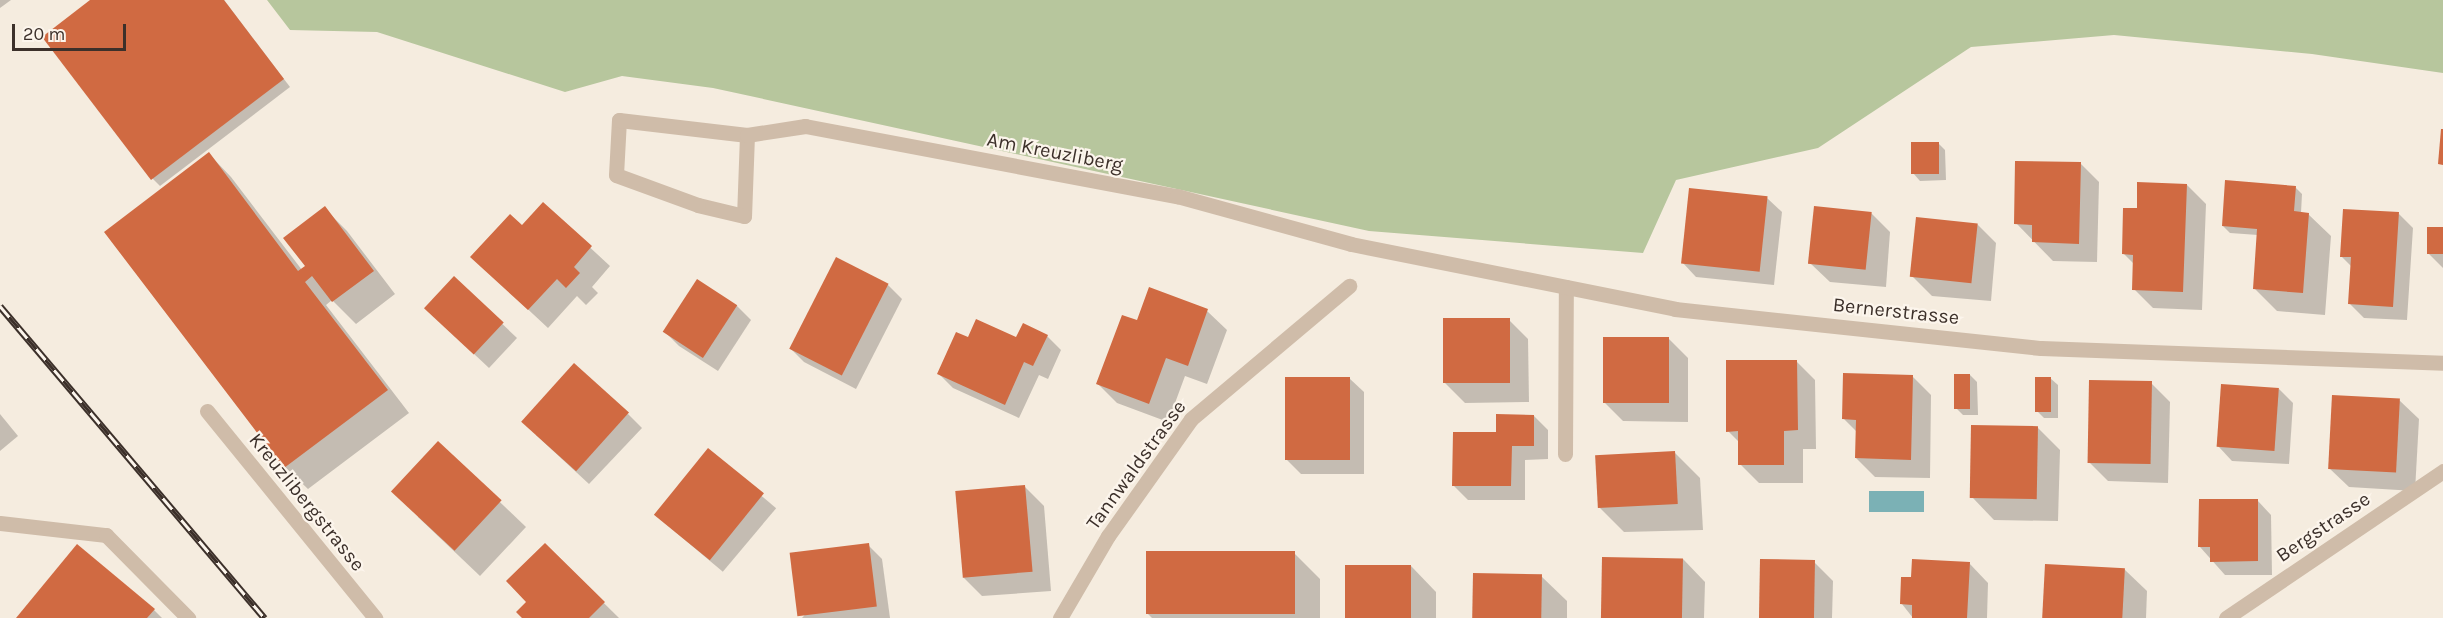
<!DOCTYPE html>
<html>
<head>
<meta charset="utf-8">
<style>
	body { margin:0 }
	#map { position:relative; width:2443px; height:618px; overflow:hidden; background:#f5ecdf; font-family:Karla,sans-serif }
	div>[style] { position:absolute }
	.green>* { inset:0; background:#b7c69d }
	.water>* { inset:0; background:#7bb1b5; transform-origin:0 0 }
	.shadow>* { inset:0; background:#0003; transform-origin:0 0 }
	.building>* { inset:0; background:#d06a42; transform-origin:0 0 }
	.service>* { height:15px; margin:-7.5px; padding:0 7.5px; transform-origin:7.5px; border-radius:7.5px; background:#cfbca9 }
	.minor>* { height:15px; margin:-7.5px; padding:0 7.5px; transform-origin:7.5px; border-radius:7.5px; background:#cfbca9 }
	.rail>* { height:7px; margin-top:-3.5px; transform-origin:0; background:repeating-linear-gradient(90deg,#fcf5ec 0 14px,#3c302a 0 28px); box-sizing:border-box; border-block:2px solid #3c302a }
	span { translate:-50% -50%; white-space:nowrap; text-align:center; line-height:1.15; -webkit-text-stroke:4.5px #fcf5ec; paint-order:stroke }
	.street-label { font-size:20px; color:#3c302a }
	.scale { position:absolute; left:12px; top:24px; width:114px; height:27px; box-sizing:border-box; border:3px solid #3c302a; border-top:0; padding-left:8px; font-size:18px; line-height:21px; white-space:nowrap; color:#3c302a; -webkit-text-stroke:4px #fcf5ec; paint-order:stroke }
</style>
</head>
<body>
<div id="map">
	<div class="green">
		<div style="clip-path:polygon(267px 0,2443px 0,2443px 73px,2312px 54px,2114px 35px,1971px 47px,1818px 148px,1676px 180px,1643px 253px,1369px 231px,713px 88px,622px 76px,565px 92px,377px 32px,290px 30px)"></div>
	</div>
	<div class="water">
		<div style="left:1869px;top:491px;width:55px;height:21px"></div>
	</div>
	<div class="shadow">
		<div style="clip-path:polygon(0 0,11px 0,0 8px)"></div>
		<div style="clip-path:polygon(93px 0,224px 0,290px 87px,160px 186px,153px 179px)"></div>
		<div style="clip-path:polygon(1938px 143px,1945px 150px,1946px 180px,1920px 181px,1913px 173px)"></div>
		<div style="clip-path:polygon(209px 154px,231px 177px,302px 270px,307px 266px,324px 208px,347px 231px,395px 294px,356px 324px,332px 300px,326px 305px,409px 413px,308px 489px,285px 467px)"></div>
		<div style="clip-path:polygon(2080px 163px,2099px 182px,2097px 262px,2053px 261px,2016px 223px)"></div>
		<div style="clip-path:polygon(2187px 185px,2206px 204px,2202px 310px,2153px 308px,2134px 289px,2135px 265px,2123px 253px,2138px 209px)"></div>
		<div style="clip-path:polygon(2295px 187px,2302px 194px,2301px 213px,2308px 214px,2331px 236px,2325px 315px,2277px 311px,2255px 289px,2258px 235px,2230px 233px,2223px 226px)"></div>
		<div style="clip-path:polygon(1767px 198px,1782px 212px,1774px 285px,1696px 277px,1682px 262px)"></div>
		<div style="clip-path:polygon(543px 204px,610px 266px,592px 287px,598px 293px,586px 305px,577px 296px,548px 328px,472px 257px,522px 227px)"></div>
		<div style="clip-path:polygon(1871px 213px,1890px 232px,1886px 287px,1830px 282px,1810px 263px)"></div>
		<div style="clip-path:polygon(2399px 214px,2413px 228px,2407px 320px,2364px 318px,2350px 304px,2352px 267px,2341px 256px)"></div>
		<div style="clip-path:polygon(1977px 224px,1996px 243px,1991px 301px,1932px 296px,1912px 276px)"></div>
		<div style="clip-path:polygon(2443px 229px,2443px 268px,2428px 253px)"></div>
		<div style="clip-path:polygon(454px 278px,517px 338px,489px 368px,440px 322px)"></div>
		<div style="clip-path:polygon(698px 281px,737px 306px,751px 320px,718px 371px,679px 346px,665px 332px)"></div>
		<div style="clip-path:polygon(888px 285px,902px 299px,856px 389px,804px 362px,790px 348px)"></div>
		<div style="clip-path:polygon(1207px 311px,1227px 330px,1207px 384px,1185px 376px,1168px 422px,1117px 403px,1098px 384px,1138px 322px)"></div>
		<div style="clip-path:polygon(1509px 320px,1528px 339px,1529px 402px,1465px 403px,1445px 383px)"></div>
		<div style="clip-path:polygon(1047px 336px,1061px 350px,1048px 379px,1039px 375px,1019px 418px,953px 388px,939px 374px,968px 339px)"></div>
		<div style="clip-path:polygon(1669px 339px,1688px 358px,1688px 422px,1623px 421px,1604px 402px)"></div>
		<div style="clip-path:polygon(1796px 361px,1815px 380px,1816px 449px,1803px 449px,1803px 483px,1759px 483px,1740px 464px,1740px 443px,1728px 431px)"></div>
		<div style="clip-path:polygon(1970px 375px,1977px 382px,1978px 415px,1963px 415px,1956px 408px)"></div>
		<div style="clip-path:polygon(1912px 376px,1931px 395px,1930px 478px,1875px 477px,1856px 458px,1857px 432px,1844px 419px)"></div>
		<div style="clip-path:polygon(1349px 378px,1364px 392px,1364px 474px,1301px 474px,1287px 460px)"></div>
		<div style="clip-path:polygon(2050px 378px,2058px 385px,2058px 418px,2044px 418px,2037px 411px)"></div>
		<div style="clip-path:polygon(2151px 383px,2170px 402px,2168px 483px,2108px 481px,2089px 462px)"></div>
		<div style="clip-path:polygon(2279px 389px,2293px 403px,2289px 464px,2232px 461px,2218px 446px)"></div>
		<div style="clip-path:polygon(2399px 400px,2419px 419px,2415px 491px,2349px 487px,2329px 468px)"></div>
		<div style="clip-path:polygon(0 414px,18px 436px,0 451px)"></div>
		<div style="clip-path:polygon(628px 414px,642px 428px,589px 484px,536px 435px)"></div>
		<div style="clip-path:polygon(1534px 416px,1548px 430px,1548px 459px,1525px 460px,1525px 500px,1468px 500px,1454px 486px,1497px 434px)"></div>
		<div style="clip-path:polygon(2037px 427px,2060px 450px,2058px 521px,1994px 520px,1972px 497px)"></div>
		<div style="clip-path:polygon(438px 443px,526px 527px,480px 576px,418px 517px)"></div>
		<div style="left:708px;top:451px;width:89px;height:83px;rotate:40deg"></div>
		<div style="clip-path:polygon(1675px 453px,1700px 478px,1703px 530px,1624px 532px,1598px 506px)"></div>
		<div style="clip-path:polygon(1025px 487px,1044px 506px,1051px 591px,982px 596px,963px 577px)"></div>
		<div style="clip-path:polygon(2257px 500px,2271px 515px,2272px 575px,2225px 575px,2200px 547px)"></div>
		<div style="clip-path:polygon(545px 545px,619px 618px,524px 618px)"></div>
		<div style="clip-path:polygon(868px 545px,882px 559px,890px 618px,802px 618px)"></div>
		<div style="clip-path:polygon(1294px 553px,1320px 579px,1320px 618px,1152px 618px,1148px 614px)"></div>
		<div style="clip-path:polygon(1683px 559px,1705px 582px,1704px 618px,1602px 618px)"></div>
		<div style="clip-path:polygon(1814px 562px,1833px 581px,1832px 618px,1760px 618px)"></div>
		<div style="clip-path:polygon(1969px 563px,1988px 583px,1987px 618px,1913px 618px,1902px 604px,1912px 579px)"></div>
		<div style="clip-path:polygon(1411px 566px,1436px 592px,1436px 618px,1347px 618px)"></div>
		<div style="clip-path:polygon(2124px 569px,2147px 591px,2146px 618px,2044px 618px)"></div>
		<div style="clip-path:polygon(1541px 576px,1567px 601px,1567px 618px,1474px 618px)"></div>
		<div style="clip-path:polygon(154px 610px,162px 618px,18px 618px)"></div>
	</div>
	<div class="building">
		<div style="clip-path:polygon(90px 0,224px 0,284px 79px,151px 180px,42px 37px)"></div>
		<div style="clip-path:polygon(2441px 129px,2443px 129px,2443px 165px,2438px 164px)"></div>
		<div style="left:1911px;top:142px;width:28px;height:32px"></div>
		<div style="clip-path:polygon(209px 152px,298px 271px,305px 266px,283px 238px,325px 206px,374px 271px,332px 302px,312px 276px,305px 282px,388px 390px,284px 468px,104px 232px)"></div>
		<div style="clip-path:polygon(2015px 161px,2081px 162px,2079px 244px,2032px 242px,2032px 225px,2014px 224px)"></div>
		<div style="clip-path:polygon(2225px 180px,2296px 186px,2294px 211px,2309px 213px,2303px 293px,2253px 289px,2257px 229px,2222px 226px)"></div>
		<div style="clip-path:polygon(2137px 182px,2187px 184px,2183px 292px,2132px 290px,2133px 255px,2122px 254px,2123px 208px,2137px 208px)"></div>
		<div style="left:1689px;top:188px;width:79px;height:76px;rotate:6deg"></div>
		<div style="clip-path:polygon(543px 202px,592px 246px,574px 267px,580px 273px,566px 288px,557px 279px,528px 310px,470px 257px,510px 214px,522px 225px)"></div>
		<div style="left:1814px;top:206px;width:58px;height:58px;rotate:6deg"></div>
		<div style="clip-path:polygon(2343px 209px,2399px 212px,2393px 307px,2348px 304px,2351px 257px,2340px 257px)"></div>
		<div style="left:1916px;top:217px;width:62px;height:60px;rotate:6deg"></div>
		<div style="left:2427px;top:227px;width:16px;height:27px"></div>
		<div style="left:836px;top:257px;width:59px;height:103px;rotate:27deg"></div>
		<div style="left:454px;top:276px;width:68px;height:44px;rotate:43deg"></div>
		<div style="left:697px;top:279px;width:48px;height:63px;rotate:33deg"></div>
		<div style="clip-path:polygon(1149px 287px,1208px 309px,1188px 366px,1166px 358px,1149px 404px,1096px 384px,1122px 315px,1137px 320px)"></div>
		<div style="left:1510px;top:318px;width:65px;height:67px;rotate:90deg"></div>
		<div style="clip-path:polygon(976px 319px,1016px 337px,1023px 323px,1048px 335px,1033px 366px,1024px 362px,1005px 405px,937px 374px,956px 332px,968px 337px)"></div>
		<div style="left:1603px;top:337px;width:66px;height:66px"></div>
		<div style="clip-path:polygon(1726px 360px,1797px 360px,1798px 430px,1784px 431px,1784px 465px,1738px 465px,1738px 431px,1726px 432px)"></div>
		<div style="left:574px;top:363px;width:74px;height:79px;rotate:42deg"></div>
		<div style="clip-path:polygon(1843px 373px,1913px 375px,1911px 460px,1855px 458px,1856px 420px,1842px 419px)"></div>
		<div style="left:1954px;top:374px;width:16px;height:35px"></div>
		<div style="left:1285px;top:377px;width:65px;height:83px"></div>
		<div style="left:2035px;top:377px;width:16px;height:35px"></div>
		<div style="left:2089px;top:380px;width:63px;height:83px;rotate:1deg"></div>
		<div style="left:2221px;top:384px;width:58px;height:63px;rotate:4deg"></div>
		<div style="left:2332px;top:395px;width:68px;height:74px;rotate:3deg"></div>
		<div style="clip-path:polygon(1496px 414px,1534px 415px,1534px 446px,1512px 446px,1511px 486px,1452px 486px,1453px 432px,1496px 432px)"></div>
		<div style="left:1971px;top:425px;width:67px;height:73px;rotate:1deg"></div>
		<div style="left:438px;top:441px;width:87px;height:69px;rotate:43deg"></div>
		<div style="left:708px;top:448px;width:72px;height:86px;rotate:39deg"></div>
		<div style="left:1675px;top:451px;width:53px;height:80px;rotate:87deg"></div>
		<div style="left:1025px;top:485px;width:87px;height:70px;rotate:85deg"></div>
		<div style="clip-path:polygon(2199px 499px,2258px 499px,2258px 561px,2210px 562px,2210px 547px,2198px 547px)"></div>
		<div style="clip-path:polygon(545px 543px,605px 602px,589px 618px,522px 618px,516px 612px,526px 602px,506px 581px)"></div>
		<div style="left:869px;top:543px;width:64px;height:80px;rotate:83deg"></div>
		<div style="clip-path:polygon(77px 544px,155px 609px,147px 618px,16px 618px)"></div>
		<div style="left:1295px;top:551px;width:63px;height:149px;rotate:90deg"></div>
		<div style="left:1602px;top:557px;width:81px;height:61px;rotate:1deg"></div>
		<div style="left:1760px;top:559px;width:55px;height:59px;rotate:1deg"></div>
		<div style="clip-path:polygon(1912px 559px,1970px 562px,1967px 618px,1912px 618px,1912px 605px,1900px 604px,1901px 577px,1911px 577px)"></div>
		<div style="left:2045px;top:564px;width:80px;height:54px;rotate:3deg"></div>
		<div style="left:1345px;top:565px;width:66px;height:53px"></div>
		<div style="left:1473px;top:573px;width:69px;height:45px;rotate:1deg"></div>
	</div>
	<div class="service">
		<div style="left:1565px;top:454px;width:167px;rotate:-89.7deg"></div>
		<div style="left:0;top:523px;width:107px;rotate:6.5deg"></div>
		<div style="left:106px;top:535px;width:117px;rotate:45.3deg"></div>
	</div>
	<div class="minor">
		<div style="left:747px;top:135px;width:81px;rotate:92.1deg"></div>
		<div style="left:744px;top:216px;width:47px;rotate:-166.6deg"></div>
		<div style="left:698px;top:205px;width:87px;rotate:-159.9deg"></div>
		<div style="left:616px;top:175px;width:55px;rotate:-86.9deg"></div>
		<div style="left:619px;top:120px;width:129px;rotate:6.7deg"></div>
		<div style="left:747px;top:135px;width:59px;rotate:-8.8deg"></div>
		<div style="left:805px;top:126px;width:379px;rotate:10.7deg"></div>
		<div style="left:1177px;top:196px;width:180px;rotate:15.4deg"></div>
		<div style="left:1351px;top:244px;width:330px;rotate:11.3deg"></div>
		<div style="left:1675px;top:309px;width:368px;rotate:6.1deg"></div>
		<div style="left:2041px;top:348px;width:402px;rotate:2.1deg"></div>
		<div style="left:207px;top:411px;width:267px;rotate:50.9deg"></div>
		<div style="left:1060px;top:618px;width:95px;rotate:-59.7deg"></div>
		<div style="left:1108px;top:536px;width:143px;rotate:-54.6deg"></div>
		<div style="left:1191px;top:419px;width:207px;rotate:-40.1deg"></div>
		<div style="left:2226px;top:618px;width:262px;rotate:-34.1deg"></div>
	</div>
	<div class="rail">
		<div style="left:0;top:306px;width:409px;rotate:49.7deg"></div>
	</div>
	<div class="street-label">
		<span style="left:1055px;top:152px;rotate:11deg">Am Kreuzliberg</span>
		<span style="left:1896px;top:311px;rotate:6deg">Bernerstrasse</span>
		<span style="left:1136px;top:465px;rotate:-54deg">Tannwaldstrasse</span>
		<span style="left:307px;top:502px;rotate:51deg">Kreuzlibergstrasse</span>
		<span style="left:2323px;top:527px;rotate:-34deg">Bergstrasse</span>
	</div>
	<div class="scale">20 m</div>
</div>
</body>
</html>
